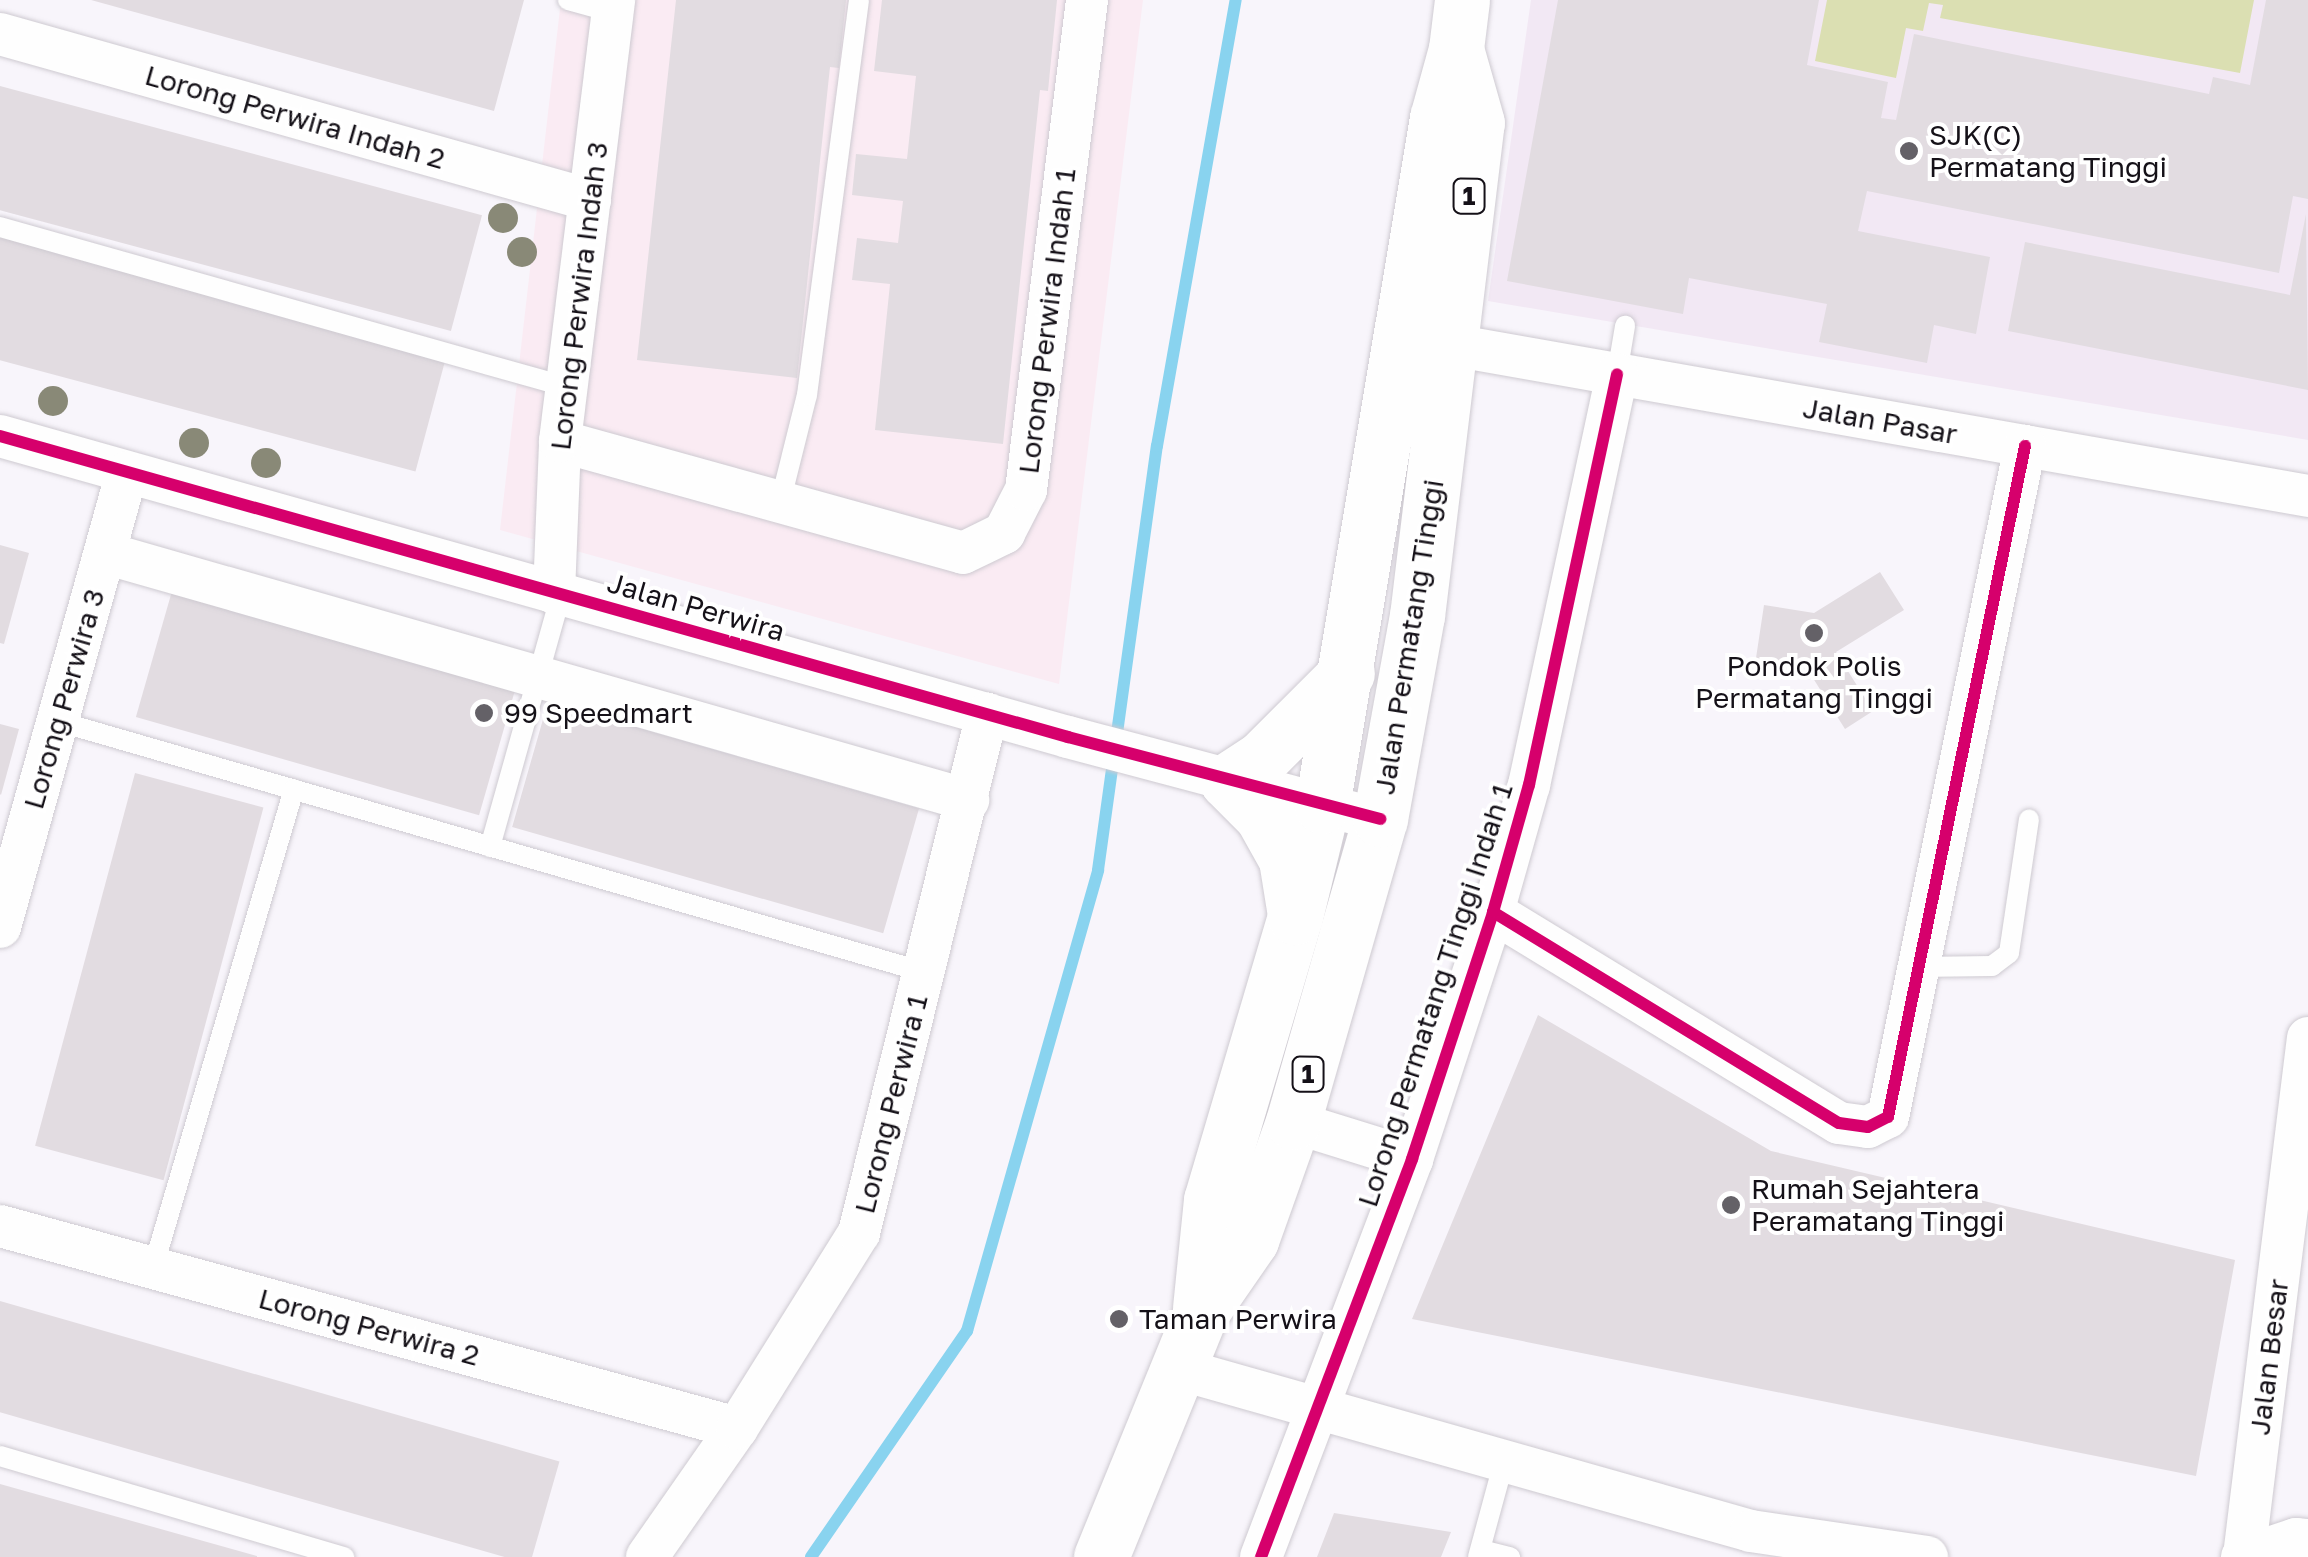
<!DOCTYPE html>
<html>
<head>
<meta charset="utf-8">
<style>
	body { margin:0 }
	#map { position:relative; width:2308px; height:1557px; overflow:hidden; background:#f8f5fb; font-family:"Golos Text",sans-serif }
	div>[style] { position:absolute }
	.commercial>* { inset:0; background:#faebf3 }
	.education>* { inset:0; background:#f2e8f4 }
	.green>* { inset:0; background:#dbdfb2 }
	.stream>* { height:12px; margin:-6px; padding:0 6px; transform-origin:6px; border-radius:6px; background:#89d3ef }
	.building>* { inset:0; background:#e2dce1; transform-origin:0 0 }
	.roads { filter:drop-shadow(0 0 2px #cecad1) drop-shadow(0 0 2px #cecad1) }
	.service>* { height:20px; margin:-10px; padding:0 10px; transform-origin:10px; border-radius:10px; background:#fefefe }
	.minor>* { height:42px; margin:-21px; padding:0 21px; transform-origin:21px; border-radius:21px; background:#fefefe }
	.trunk>* { height:55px; margin:-27.5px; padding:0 27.5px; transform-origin:27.5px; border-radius:27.5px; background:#fefefe }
	.cycleway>* { height:12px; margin:-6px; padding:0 6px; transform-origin:6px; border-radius:6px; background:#d6006c }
	.trees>* { width:30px; height:30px; margin:-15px; border-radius:50%; background:#898977 }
	.dots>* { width:28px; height:28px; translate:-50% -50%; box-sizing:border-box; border:5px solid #fff; border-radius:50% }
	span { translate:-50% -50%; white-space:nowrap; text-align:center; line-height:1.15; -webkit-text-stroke:8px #fff; paint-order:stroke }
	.shield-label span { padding:2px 8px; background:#fff; border:2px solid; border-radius:8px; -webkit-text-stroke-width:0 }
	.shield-label { font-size:25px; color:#151118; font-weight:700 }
	.street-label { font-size:28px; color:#151118 }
	.poi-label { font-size:28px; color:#151118 }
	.left { translate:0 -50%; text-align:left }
</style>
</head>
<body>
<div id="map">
	<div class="commercial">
		<div style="clip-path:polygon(561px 0,1143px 0,1059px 684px,500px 530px)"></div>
	</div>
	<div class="education">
		<div style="clip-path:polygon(1531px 0,2308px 0,2308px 440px,1488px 301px)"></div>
	</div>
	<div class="green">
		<div style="clip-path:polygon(1827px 0,2254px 0,2240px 73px,1940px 18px,1943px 5px,1929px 3px,1923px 31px,1906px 28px,1896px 78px,1815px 61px)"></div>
	</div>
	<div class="stream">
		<div style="left:811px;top:1557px;width:275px;rotate:-55.4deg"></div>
		<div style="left:967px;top:1331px;width:479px;rotate:-74.1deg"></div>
		<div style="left:1098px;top:870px;width:428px;rotate:-82.1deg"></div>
		<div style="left:1157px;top:446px;width:453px;rotate:-80deg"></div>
	</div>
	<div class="building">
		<div style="clip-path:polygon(91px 0,524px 0,494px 111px)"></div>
		<div style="clip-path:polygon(676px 0,846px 0,839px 68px,830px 67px,797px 378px,637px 360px)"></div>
		<div style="clip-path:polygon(882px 0,1057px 0,1048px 91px,1040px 90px,1003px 444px,875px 430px,890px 284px,852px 280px,857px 238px,898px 243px,903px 201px,852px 195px,856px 154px,907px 159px,916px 76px,874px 71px)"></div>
		<div style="clip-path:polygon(1558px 0,1819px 0,1807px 65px,1888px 82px,1881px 118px,1896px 120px,1914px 34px,2209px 94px,2213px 77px,2250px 85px,2266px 0,2308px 0,2308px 199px,2293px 196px,2279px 273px,1867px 191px,1858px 231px,1990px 257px,1976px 334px,1934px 325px,1927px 363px,1819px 342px,1827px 304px,1689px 278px,1683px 314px,1507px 281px)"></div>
		<div style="left:0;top:86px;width:499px;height:120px;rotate:15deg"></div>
		<div style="clip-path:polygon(2306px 214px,2308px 390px,2008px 331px,2025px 242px,2290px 295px)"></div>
		<div style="left:0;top:237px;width:462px;height:119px;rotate:15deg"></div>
		<div style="clip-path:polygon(0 545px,29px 553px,4px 644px,0 643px)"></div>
		<div style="clip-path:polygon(1880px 572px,1904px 610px,1836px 652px,1873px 711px,1845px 729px,1806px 667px,1756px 658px,1764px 605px,1814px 613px)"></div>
		<div style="left:172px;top:591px;width:357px;height:131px;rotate:16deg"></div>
		<div style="left:548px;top:702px;width:386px;height:130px;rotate:16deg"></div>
		<div style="clip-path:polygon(0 724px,19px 729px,1px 795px,0 794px)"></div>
		<div style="left:135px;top:773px;width:133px;height:386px;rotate:15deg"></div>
		<div style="clip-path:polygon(1538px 1015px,1771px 1151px,2235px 1260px,2196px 1476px,1412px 1319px)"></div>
		<div style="left:0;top:1301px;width:582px;height:107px;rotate:16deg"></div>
		<div style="clip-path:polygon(0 1484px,257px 1556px,257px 1557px,0 1557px)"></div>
		<div style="clip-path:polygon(1334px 1513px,1451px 1532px,1441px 1557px,1317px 1557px)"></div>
	</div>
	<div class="roads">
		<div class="service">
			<div style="left:568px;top:0;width:46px;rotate:15.3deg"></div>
			<div style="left:0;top:227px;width:589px;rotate:15.76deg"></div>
			<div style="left:1617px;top:374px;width:49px;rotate:-80.5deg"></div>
			<div style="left:780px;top:503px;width:111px;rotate:-76deg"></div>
			<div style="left:807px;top:395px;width:398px;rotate:-82.5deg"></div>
			<div style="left:57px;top:721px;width:903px;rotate:16.15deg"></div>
			<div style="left:490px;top:847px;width:262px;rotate:-74.3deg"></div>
			<div style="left:1918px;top:967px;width:74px;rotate:-0.8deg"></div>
			<div style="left:1992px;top:966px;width:21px;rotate:-37deg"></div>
			<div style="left:2009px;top:953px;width:135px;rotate:-81.5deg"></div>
			<div style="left:153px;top:1268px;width:499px;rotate:-73.6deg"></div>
			<div style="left:0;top:1456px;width:359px;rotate:16.4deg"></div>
			<div style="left:1481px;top:1550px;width:30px;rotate:14deg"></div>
			<div style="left:1478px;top:1557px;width:99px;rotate:-74.8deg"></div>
		</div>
		<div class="minor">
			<div style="left:0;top:34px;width:613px;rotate:15.71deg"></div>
			<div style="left:1452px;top:345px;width:869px;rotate:10deg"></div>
			<div style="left:0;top:436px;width:1110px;rotate:15.74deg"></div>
			<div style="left:1068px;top:737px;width:295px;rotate:14.9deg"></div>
			<div style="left:560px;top:441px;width:418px;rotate:15.5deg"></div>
			<div style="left:963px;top:553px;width:46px;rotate:-26deg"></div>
			<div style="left:1004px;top:533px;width:48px;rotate:-62.9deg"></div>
			<div style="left:1026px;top:490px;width:494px;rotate:-82.9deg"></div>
			<div style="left:105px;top:553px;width:898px;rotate:15.97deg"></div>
			<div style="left:554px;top:593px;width:152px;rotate:-87.7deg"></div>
			<div style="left:560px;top:441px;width:444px;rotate:-83deg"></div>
			<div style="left:1493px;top:912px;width:405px;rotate:31.4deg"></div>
			<div style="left:1839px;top:1123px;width:29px;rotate:8deg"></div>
			<div style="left:1868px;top:1127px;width:22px;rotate:-27deg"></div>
			<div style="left:1888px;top:1117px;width:685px;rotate:-78.46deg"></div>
			<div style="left:0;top:927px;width:472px;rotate:-74.4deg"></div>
			<div style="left:1293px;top:1122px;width:125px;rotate:17.3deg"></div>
			<div style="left:0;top:1226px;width:764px;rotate:15.33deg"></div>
			<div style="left:1179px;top:1369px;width:594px;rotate:15.81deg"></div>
			<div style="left:1751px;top:1531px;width:178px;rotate:8.4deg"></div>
			<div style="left:2244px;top:1556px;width:522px;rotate:-82.96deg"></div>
			<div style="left:647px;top:1557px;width:157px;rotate:-55.1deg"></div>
			<div style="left:737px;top:1428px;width:230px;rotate:-58deg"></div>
			<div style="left:859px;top:1233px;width:535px;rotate:-76.15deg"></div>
			<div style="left:1261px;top:1557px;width:426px;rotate:-69.2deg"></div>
			<div style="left:1412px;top:1159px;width:260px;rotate:-71.8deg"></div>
			<div style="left:1493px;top:912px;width:132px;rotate:-74.2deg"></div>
			<div style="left:1529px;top:785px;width:420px;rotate:-77.9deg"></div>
			<div style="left:2242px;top:1557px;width:57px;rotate:-18.4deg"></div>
			<div style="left:2296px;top:1539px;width:12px;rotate:5deg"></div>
		</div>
		<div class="trunk">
			<div style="left:1294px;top:909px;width:51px;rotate:-99.1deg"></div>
			<div style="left:1286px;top:859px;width:49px;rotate:-119.2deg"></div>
			<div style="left:1262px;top:816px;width:49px;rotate:-135deg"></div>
			<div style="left:1227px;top:781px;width:42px;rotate:-33.3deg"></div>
			<div style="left:1262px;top:758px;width:120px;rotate:-45deg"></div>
			<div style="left:1200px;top:1308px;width:109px;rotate:-84.2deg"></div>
			<div style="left:1211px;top:1200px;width:295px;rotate:-73.5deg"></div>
			<div style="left:1295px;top:917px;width:114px;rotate:-76.3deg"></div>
			<div style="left:1322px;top:806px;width:698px;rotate:-80.51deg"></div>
			<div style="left:1437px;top:118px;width:72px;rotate:-74.6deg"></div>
			<div style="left:1456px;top:49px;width:49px;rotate:-83deg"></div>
			<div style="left:1101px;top:1557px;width:262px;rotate:-67.8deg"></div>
			<div style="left:1200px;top:1314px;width:90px;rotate:-55.4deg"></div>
			<div style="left:1251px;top:1240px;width:125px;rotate:-70.4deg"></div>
			<div style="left:1293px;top:1122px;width:315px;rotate:-74deg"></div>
			<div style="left:1380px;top:819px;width:206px;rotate:-79.7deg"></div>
			<div style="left:1417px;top:616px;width:497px;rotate:-83.1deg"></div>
			<div style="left:1477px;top:123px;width:77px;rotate:-105.8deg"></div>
		</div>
	</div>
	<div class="cycleway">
		<div style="left:0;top:436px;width:1110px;rotate:15.74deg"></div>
		<div style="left:1068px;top:737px;width:323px;rotate:14.7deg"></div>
		<div style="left:1493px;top:912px;width:405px;rotate:31.4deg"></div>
		<div style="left:1839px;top:1123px;width:29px;rotate:8deg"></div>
		<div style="left:1868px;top:1127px;width:22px;rotate:-27deg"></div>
		<div style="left:1888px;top:1117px;width:685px;rotate:-78.46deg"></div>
		<div style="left:1261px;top:1557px;width:426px;rotate:-69.2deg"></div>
		<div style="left:1412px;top:1159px;width:260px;rotate:-71.8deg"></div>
		<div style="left:1493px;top:912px;width:132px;rotate:-74.2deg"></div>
		<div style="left:1529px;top:785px;width:420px;rotate:-77.9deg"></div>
	</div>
	<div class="trees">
		<div style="left:503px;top:218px"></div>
		<div style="left:522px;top:252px"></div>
		<div style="left:53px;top:401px"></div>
		<div style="left:194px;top:443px"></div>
		<div style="left:266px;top:463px"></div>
	</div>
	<div class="dots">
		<div style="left:1909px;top:151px;background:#646167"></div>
		<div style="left:1814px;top:633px;background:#646167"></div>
		<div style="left:484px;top:713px;background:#646167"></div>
		<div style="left:1731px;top:1205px;background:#646167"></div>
		<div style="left:1119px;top:1319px;background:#646167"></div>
	</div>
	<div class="shield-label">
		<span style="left:1469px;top:196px">1</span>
		<span style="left:1308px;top:1074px">1</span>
	</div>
	<div class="street-label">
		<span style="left:295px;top:117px;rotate:16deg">Lorong Perwira Indah 2</span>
		<span style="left:579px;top:296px;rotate:-83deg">Lorong Perwira Indah 3</span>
		<span style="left:1047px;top:321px;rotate:-83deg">Lorong Perwira Indah 1</span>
		<span style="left:1880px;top:421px;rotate:10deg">Jalan Pasar</span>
		<span style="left:696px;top:607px;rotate:16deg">Jalan Perwira</span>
		<span style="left:1409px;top:637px;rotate:-81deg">Jalan Permatang Tinggi</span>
		<span style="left:64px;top:699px;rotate:-74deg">Lorong Perwira 3</span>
		<span style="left:1435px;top:995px;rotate:-72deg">Lorong Permatang Tinggi Indah 1</span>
		<span style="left:891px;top:1104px;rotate:-76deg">Lorong Perwira 1</span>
		<span style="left:369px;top:1327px;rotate:15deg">Lorong Perwira 2</span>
		<span style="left:2269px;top:1357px;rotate:-83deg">Jalan Besar</span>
	</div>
	<div class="poi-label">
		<span class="left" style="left:1929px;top:151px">SJK(C)<br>Permatang Tinggi</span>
		<span style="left:1814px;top:682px">Pondok Polis<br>Permatang Tinggi</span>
		<span class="left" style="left:504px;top:713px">99 Speedmart</span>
		<span class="left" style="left:1751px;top:1205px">Rumah Sejahtera<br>Peramatang Tinggi</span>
		<span class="left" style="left:1139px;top:1319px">Taman Perwira</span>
	</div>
</div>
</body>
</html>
